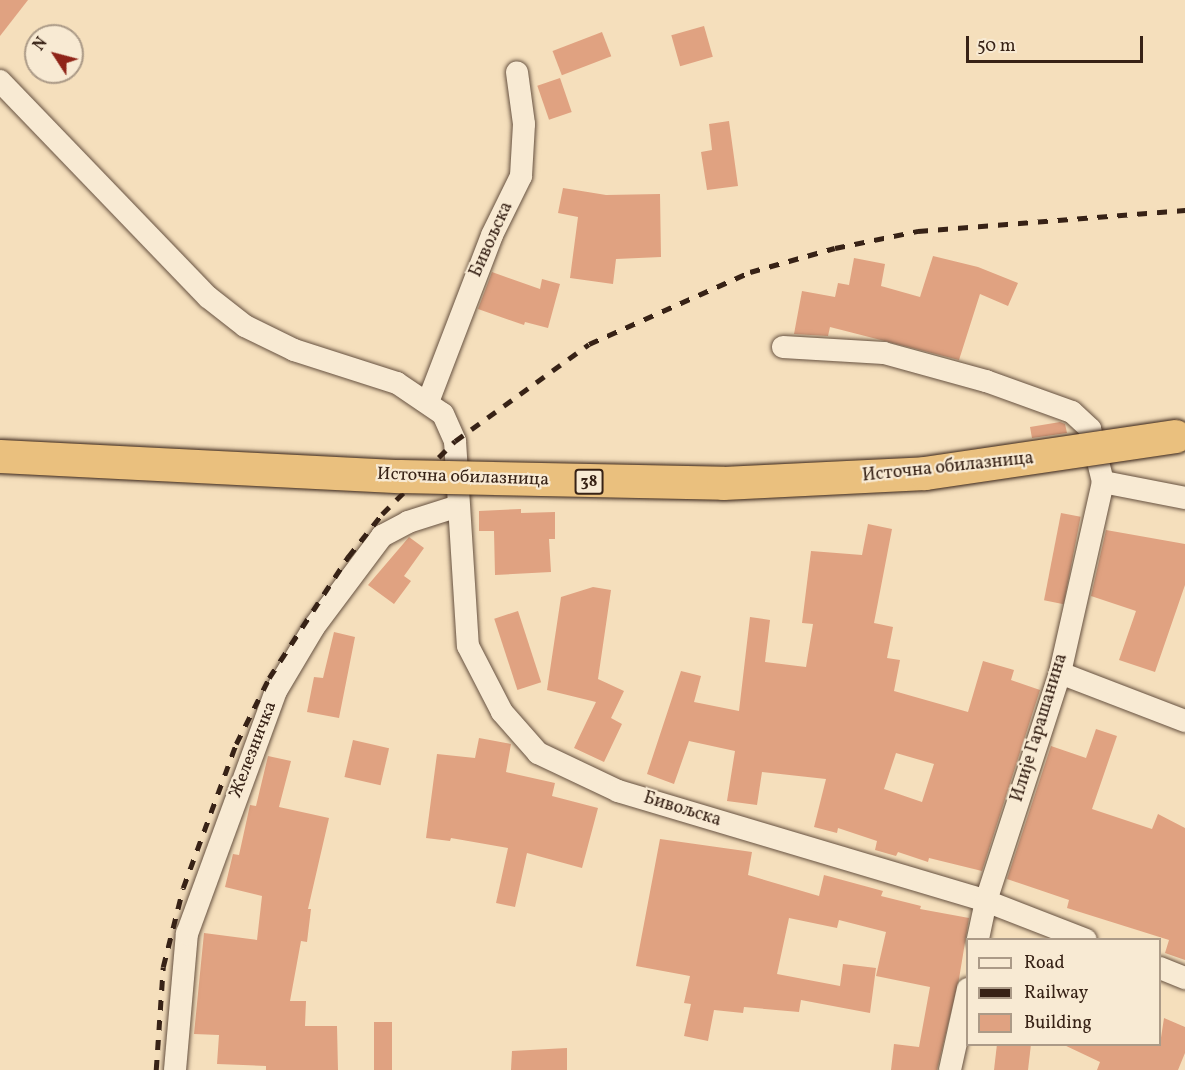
<!DOCTYPE html>
<html>
<head>
<meta charset="utf-8">
<style>
	body { margin:0 }
	#map { position:relative; width:1185px; height:1070px; overflow:hidden; background:#f5dfbc; font-family:Vollkorn,serif }
	div>[style] { position:absolute }
	.building>* { inset:0; background:#e0a281; transform-origin:0 0 }
	.roads { filter:drop-shadow(0 0 2px #665140) drop-shadow(0 0 2px #665140) }
	.minor>* { height:22px; margin:-11px; padding:0 11px; transform-origin:11px; border-radius:11px; background:#f8ead3 }
	.rail>* { height:4.5px; margin-top:-2.25px; transform-origin:0; background:repeating-linear-gradient(90deg,#372216 0 10px,transparent 0 20px) }
	.bridges { filter:drop-shadow(0 0 2px #372216) drop-shadow(0 0 2px #372216) }
	.primary-bridge>* { height:33px; margin:-16.5px; padding:0 16.5px; transform-origin:16.5px; border-radius:16.5px; background:#eac07e }
	span { translate:-50% -50%; white-space:nowrap; text-align:center; line-height:1.15; -webkit-text-stroke:4.5px #f8ead3; paint-order:stroke }
	.shield-label span { padding:2px 4px; background:#f8ead3; border:2px solid; border-radius:4px; -webkit-text-stroke-width:0 }
	.shield-label { font-size:16px; color:#372216; font-weight:700 }
	.street-label { font-size:18px; color:#372216 }
	.legend { position:absolute; left:966px; top:938px; width:195px; height:108px; box-sizing:border-box; background:#f8ead3; border:2px solid #ab9a87; margin:0; padding:8px 10px; list-style:none; font-size:18px; color:#372216 }
	.legend li { display:flex; align-items:center; gap:12px; height:30px }
	.legend b { width:30px; border:2px solid #ab9a87 }
	.north { position:absolute; left:24px; top:24px; width:60px; height:60px; box-sizing:border-box; background:#f8ead3; border:2px solid #ab9a87; border-radius:50%; rotate:306deg; font-size:16px; font-weight:700; line-height:24px; text-align:center; color:#372216 }
	.north::after { content:''; display:block; margin:auto; width:21px; height:27px; background:#8f2418; clip-path:polygon(50% 0,100% 100%,50% 72%,0 100%) }
	.scale { position:absolute; left:966px; top:36px; width:177px; height:27px; box-sizing:border-box; border:3px solid #372216; border-top:0; padding-left:8px; font-size:18px; line-height:21px; white-space:nowrap; color:#372216; -webkit-text-stroke:4px #f8ead3; paint-order:stroke }
</style>
</head>
<body>
<div id="map">
	<div class="building">
		<div style="clip-path:polygon(0 0,28px 0,0 36px)"></div>
		<div style="left:704px;top:26px;width:32px;height:34px;rotate:74deg"></div>
		<div style="left:602px;top:32px;width:26px;height:53px;rotate:69deg"></div>
		<div style="left:560px;top:78px;width:36px;height:24px;rotate:71deg"></div>
		<div style="clip-path:polygon(729px 121px,738px 186px,707px 190px,701px 152px,712px 150px,709px 124px)"></div>
		<div style="clip-path:polygon(563px 188px,606px 195px,660px 194px,661px 257px,616px 259px,613px 284px,570px 278px,578px 217px,558px 213px)"></div>
		<div style="clip-path:polygon(933px 256px,978px 267px,1018px 283px,1008px 306px,980px 294px,959px 360px,830px 327px,828px 336px,794px 334px,802px 291px,835px 297px,838px 283px,849px 285px,854px 258px,885px 264px,881px 286px,920px 297px)"></div>
		<div style="clip-path:polygon(492px 272px,540px 289px,542px 279px,560px 284px,548px 328px,525px 322px,524px 325px,478px 309px)"></div>
		<div style="clip-path:polygon(1060px 422px,1065px 424px,1067px 433px,1032px 438px,1030px 427px)"></div>
		<div style="clip-path:polygon(521px 509px,521px 513px,555px 512px,555px 539px,549px 539px,551px 572px,495px 575px,494px 531px,479px 531px,479px 511px)"></div>
		<div style="left:1061px;top:513px;width:20px;height:89px;rotate:11deg"></div>
		<div style="clip-path:polygon(evenodd,868px 524px,892px 529px,874px 623px,893px 627px,887px 658px,900px 660px,894px 691px,968px 712px,983px 661px,1014px 670px,1011px 680px,1040px 690px,982px 871px,929px 858px,928px 862px,898px 852px,896px 856px,875px 850px,877px 841px,838px 828px,837px 833px,814px 827px,826px 779px,762px 772px,757px 805px,727px 801px,735px 751px,689px 741px,674px 784px,647px 774px,681px 671px,701px 676px,694px 702px,739px 711px,750px 617px,770px 620px,765px 662px,806px 667px,813px 624px,802px 623px,811px 551px,862px 555px,868px 524px,896px 753px,934px 764px,922px 802px,884px 789px,896px 753px)"></div>
		<div style="clip-path:polygon(1106px 530px,1185px 544px,1185px 585px,1155px 672px,1119px 660px,1136px 611px,1091px 596px)"></div>
		<div style="clip-path:polygon(409px 537px,424px 548px,404px 576px,411px 581px,394px 604px,368px 585px)"></div>
		<div style="clip-path:polygon(593px 587px,611px 590px,598px 679px,624px 691px,611px 718px,622px 724px,604px 762px,574px 748px,596px 702px,547px 690px,561px 597px)"></div>
		<div style="left:518px;top:611px;width:75px;height:25px;rotate:72deg"></div>
		<div style="clip-path:polygon(334px 632px,355px 637px,339px 718px,307px 712px,314px 677px,323px 678px)"></div>
		<div style="clip-path:polygon(1096px 729px,1117px 736px,1092px 809px,1152px 829px,1158px 814px,1185px 828px,1185px 960px,1165px 953px,1169px 940px,1067px 908px,1069px 900px,1007px 879px,1051px 746px,1086px 758px)"></div>
		<div style="clip-path:polygon(479px 738px,511px 744px,506px 772px,555px 783px,552px 796px,598px 808px,582px 868px,527px 853px,515px 907px,496px 903px,508px 848px,451px 838px,450px 841px,426px 838px,437px 754px,475px 758px)"></div>
		<div style="left:353px;top:740px;width:37px;height:38px;rotate:13deg"></div>
		<div style="clip-path:polygon(268px 756px,291px 761px,279px 807px,329px 818px,308px 909px,311px 909px,307px 942px,301px 941px,290px 1001px,306px 1001px,305px 1026px,337px 1026px,338px 1070px,266px 1070px,266px 1066px,217px 1064px,219px 1035px,194px 1034px,204px 933px,257px 940px,262px 896px,225px 887px,233px 854px,239px 855px,250px 805px,256px 806px)"></div>
		<div style="clip-path:polygon(660px 839px,752px 852px,748px 875px,819px 896px,824px 875px,883px 891px,881px 896px,921px 906px,920px 909px,969px 918px,959px 979px,937px 1070px,891px 1070px,894px 1044px,919px 1047px,930px 987px,876px 976px,886px 932px,839px 920px,837px 928px,789px 918px,777px 974px,840px 986px,843px 964px,876px 968px,870px 1013px,801px 1000px,799px 1012px,744px 1007px,743px 1013px,714px 1010px,708px 1041px,684px 1036px,691px 1004px,684px 1003px,690px 976px,636px 966px)"></div>
		<div style="clip-path:polygon(1164px 1018px,1185px 1027px,1185px 1053px,1178px 1070px,1097px 1070px,1100px 1062px,1062px 1044px,1160px 1044px)"></div>
		<div style="left:374px;top:1022px;width:18px;height:48px"></div>
		<div style="clip-path:polygon(997px 1044px,1031px 1044px,1028px 1070px,994px 1070px)"></div>
		<div style="clip-path:polygon(567px 1048px,567px 1070px,511px 1070px,512px 1051px)"></div>
	</div>
	<div class="roads">
		<div class="minor">
			<div style="left:0;top:81px;width:300px;rotate:46.1deg"></div>
			<div style="left:208px;top:297px;width:47px;rotate:38.1deg"></div>
			<div style="left:245px;top:326px;width:55px;rotate:26.1deg"></div>
			<div style="left:294px;top:350px;width:108px;rotate:17.8deg"></div>
			<div style="left:397px;top:383px;width:55px;rotate:34deg"></div>
			<div style="left:443px;top:414px;width:30px;rotate:66deg"></div>
			<div style="left:455px;top:441px;width:205px;rotate:86.4deg"></div>
			<div style="left:468px;top:646px;width:74px;rotate:62.7deg"></div>
			<div style="left:502px;top:712px;width:55px;rotate:48.7deg"></div>
			<div style="left:538px;top:753px;width:89px;rotate:25.4deg"></div>
			<div style="left:618px;top:791px;width:384px;rotate:16.6deg"></div>
			<div style="left:986px;top:901px;width:107px;rotate:21.3deg"></div>
			<div style="left:783px;top:347px;width:101px;rotate:3.4deg"></div>
			<div style="left:884px;top:353px;width:106px;rotate:15.4deg"></div>
			<div style="left:986px;top:381px;width:91px;rotate:19.8deg"></div>
			<div style="left:1072px;top:412px;width:25px;rotate:43deg"></div>
			<div style="left:1090px;top:429px;width:55px;rotate:76.2deg"></div>
			<div style="left:1103px;top:482px;width:196px;rotate:102.7deg"></div>
			<div style="left:1060px;top:673px;width:240px;rotate:108deg"></div>
			<div style="left:986px;top:901px;width:40px;rotate:102deg"></div>
			<div style="left:428px;top:402px;width:179px;rotate:-69deg"></div>
			<div style="left:492px;top:235px;width:66px;rotate:-63.8deg"></div>
			<div style="left:521px;top:176px;width:52px;rotate:-86.7deg"></div>
			<div style="left:524px;top:124px;width:52px;rotate:-97.7deg"></div>
			<div style="left:1103px;top:482px;width:84px;rotate:11deg"></div>
			<div style="left:1060px;top:673px;width:134px;rotate:21deg"></div>
			<div style="left:1160px;top:968px;width:27px;rotate:22deg"></div>
			<div style="left:175px;top:1070px;width:137px;rotate:-85deg"></div>
			<div style="left:187px;top:934px;width:259px;rotate:-69.9deg"></div>
			<div style="left:276px;top:691px;width:74px;rotate:-59.3deg"></div>
			<div style="left:314px;top:627px;width:114px;rotate:-53.2deg"></div>
			<div style="left:382px;top:536px;width:30px;rotate:-28deg"></div>
			<div style="left:408px;top:522px;width:52px;rotate:-17.7deg"></div>
			<div style="left:950px;top:1070px;width:83px;rotate:-77.5deg"></div>
		</div>
	</div>
	<div class="rail">
		<div style="left:156px;top:1070px;width:103px;rotate:-86.1deg"></div>
		<div style="left:163px;top:967px;width:81px;rotate:-75.8deg"></div>
		<div style="left:183px;top:888px;width:153px;rotate:-69.8deg"></div>
		<div style="left:236px;top:744px;width:74px;rotate:-63.4deg"></div>
		<div style="left:269px;top:678px;width:145px;rotate:-56.9deg"></div>
		<div style="left:348px;top:557px;width:55px;rotate:-51.7deg"></div>
		<div style="left:382px;top:514px;width:103px;rotate:-45deg"></div>
		<div style="left:455px;top:441px;width:165px;rotate:-35.9deg"></div>
		<div style="left:589px;top:344px;width:176px;rotate:-24.1deg"></div>
		<div style="left:750px;top:272px;width:88px;rotate:-15.8deg"></div>
		<div style="left:835px;top:248px;width:85px;rotate:-11.6deg"></div>
		<div style="left:918px;top:231px;width:268px;rotate:-4.5deg"></div>
	</div>
	<div class="bridges">
		<div class="primary-bridge">
			<div style="left:0;top:456px;width:400px;rotate:2.9deg"></div>
			<div style="left:400px;top:476px;width:323px;rotate:1.2deg"></div>
			<div style="left:723px;top:483px;width:202px;rotate:-2.8deg"></div>
			<div style="left:925px;top:473px;width:253px;rotate:-8.4deg"></div>
		</div>
	</div>
	<div class="shield-label">
		<span style="left:589px;top:482px">38</span>
	</div>
	<div class="street-label">
		<span style="left:492px;top:240px;rotate:-66deg">Бивољска</span>
		<span style="left:948px;top:468px;rotate:-6deg">Источна обилазница</span>
		<span style="left:463px;top:478px;rotate:2deg">Источна обилазница</span>
		<span style="left:1040px;top:728px;rotate:-73deg">Илије Гарашанина</span>
		<span style="left:254px;top:750px;rotate:-69deg">Железничка</span>
		<span style="left:682px;top:810px;rotate:17deg">Бивољска</span>
	</div>
	<ul class="legend">
	<li><b style="height:8px;background:#f8ead3"></b>Road</li>
	<li><b style="height:8px;background:#372216"></b>Railway</li>
	<li><b style="height:16px;background:#e0a281"></b>Building</li>
	</ul>
	<div class="north">N</div>
	<div class="scale">50 m</div>
</div>
</body>
</html>
